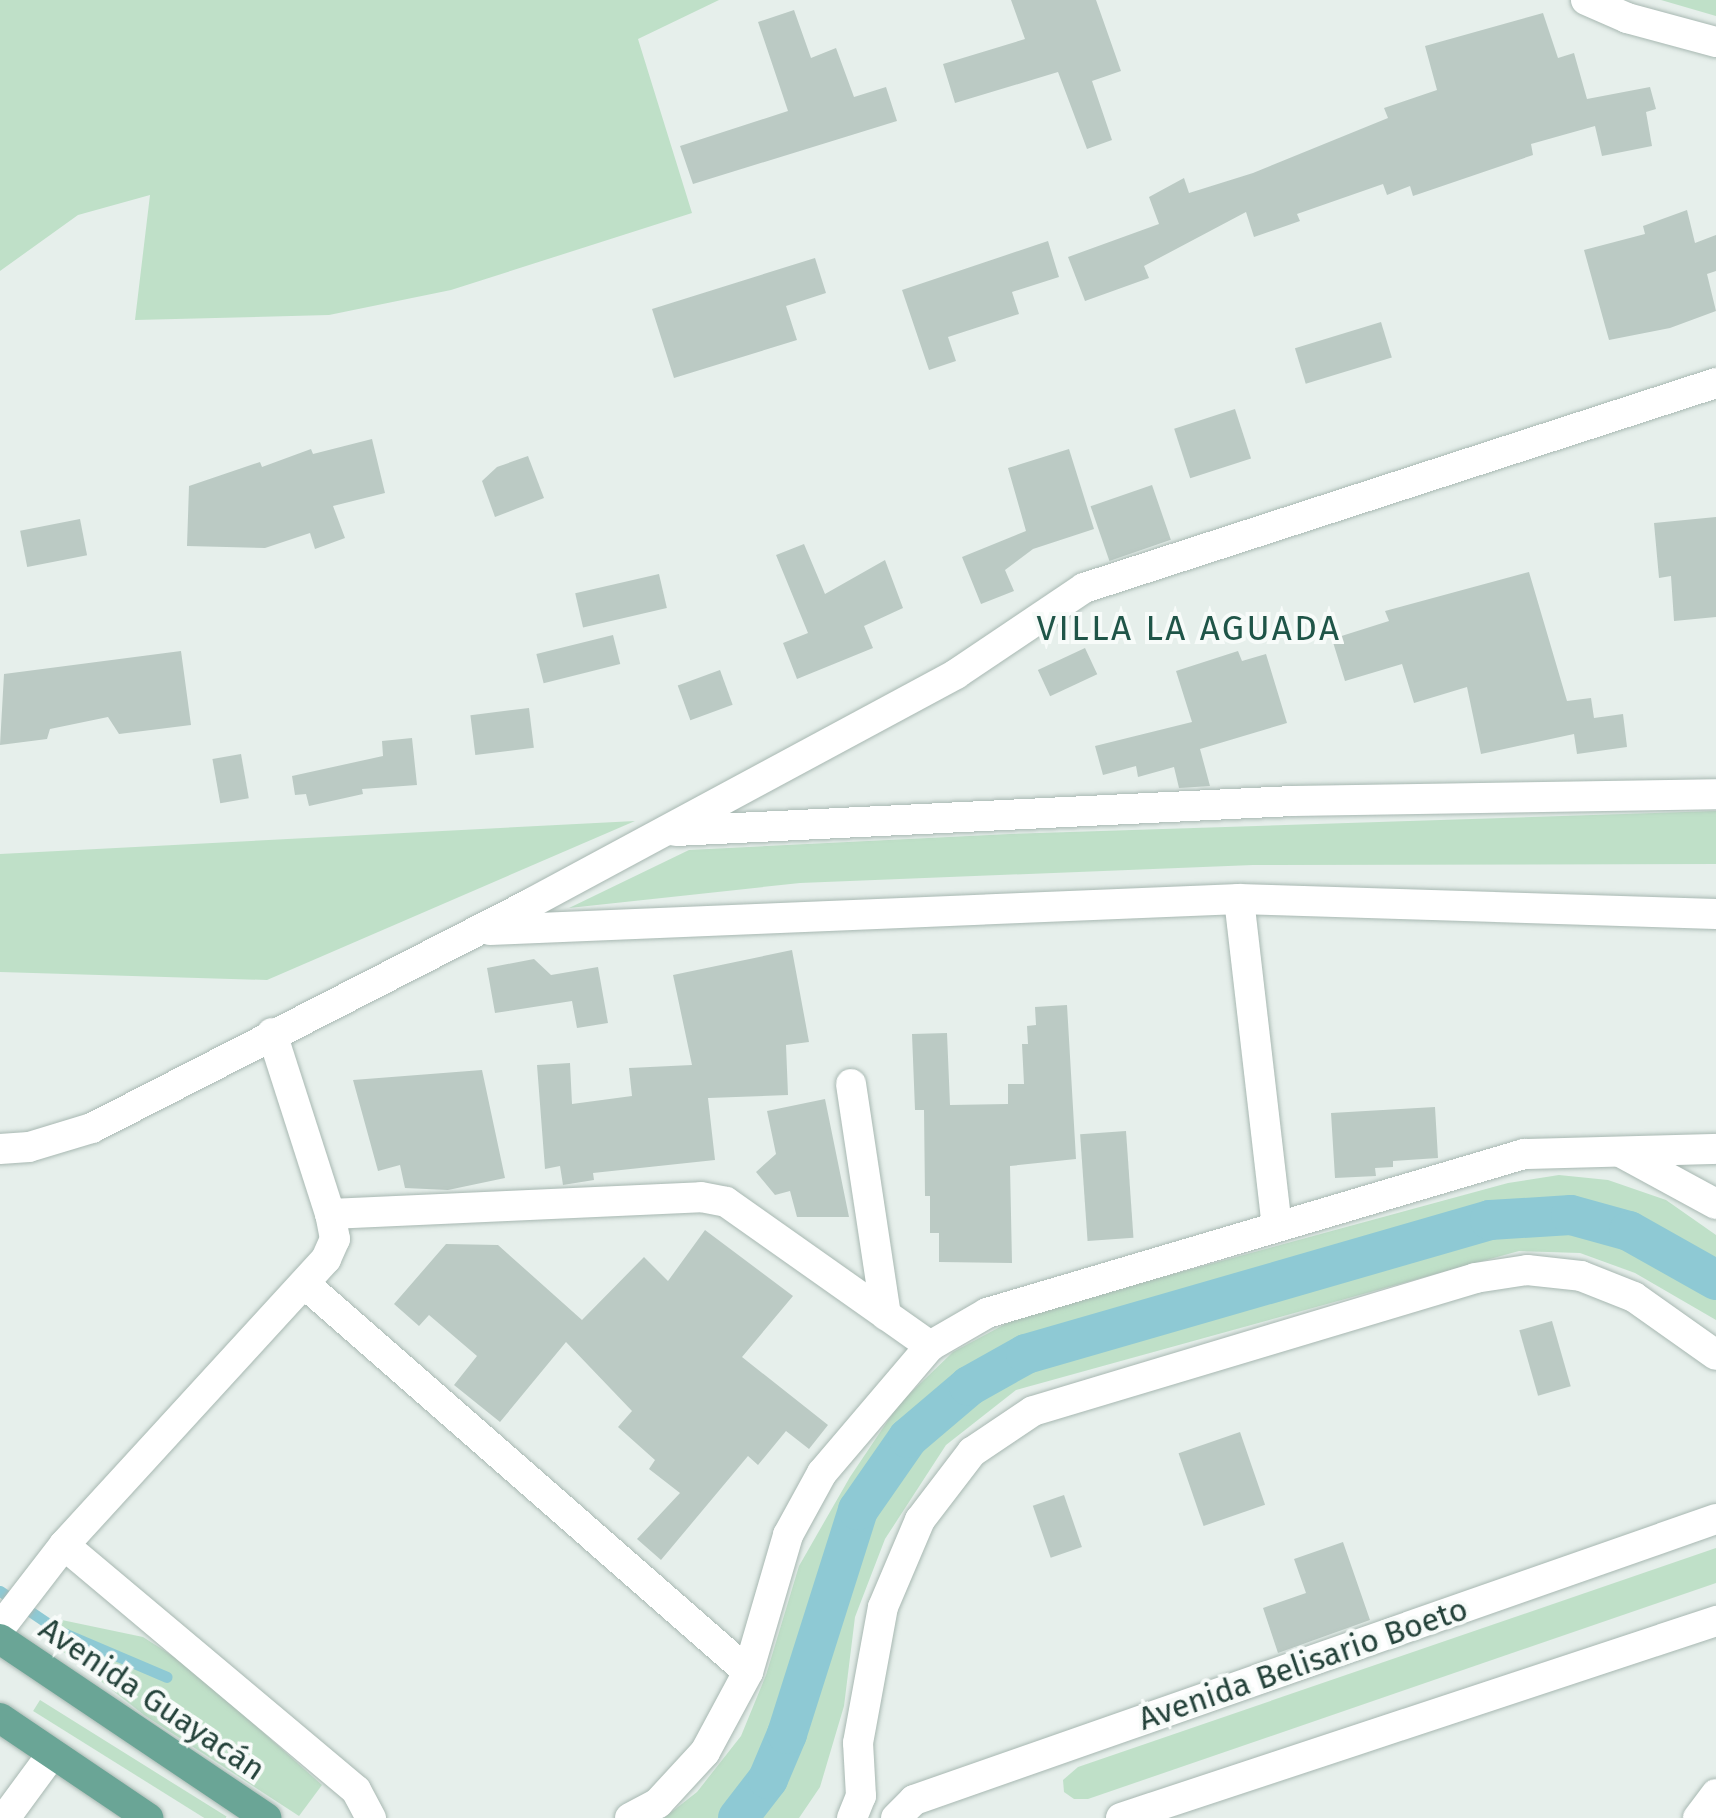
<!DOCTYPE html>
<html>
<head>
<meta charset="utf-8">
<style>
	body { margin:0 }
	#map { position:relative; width:1716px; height:1818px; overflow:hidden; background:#e6efeb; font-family:"Fira Sans",sans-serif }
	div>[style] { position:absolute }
	.green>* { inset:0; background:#bfe0c8; transform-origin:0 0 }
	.stream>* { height:11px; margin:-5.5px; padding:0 5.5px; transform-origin:5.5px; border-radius:5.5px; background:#8ec9d4 }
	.canal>* { height:40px; margin:-20px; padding:0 20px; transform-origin:20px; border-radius:20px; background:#8ec9d4 }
	.building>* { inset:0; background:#bbcac4; transform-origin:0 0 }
	.roads { filter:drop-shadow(0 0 2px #a8b8b2) drop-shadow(0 0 2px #a8b8b2) }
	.minor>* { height:30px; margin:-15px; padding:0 15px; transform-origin:15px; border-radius:15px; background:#fff }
	.tertiary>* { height:30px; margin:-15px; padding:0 15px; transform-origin:15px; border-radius:15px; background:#fff }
	.primary>* { height:30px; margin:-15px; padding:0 15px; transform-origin:15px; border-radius:15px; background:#6aa596 }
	span { translate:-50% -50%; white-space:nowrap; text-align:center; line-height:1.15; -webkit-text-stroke:8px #f7fbf9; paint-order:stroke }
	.street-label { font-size:32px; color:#24423a }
	.neighbourhood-label { font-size:35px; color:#1f5548; letter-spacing:2.5px }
</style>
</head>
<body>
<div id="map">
	<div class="green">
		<div style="clip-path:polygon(0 0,719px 0,638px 39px,692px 213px,451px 290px,329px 315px,135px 320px,150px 195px,78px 215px,0 271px)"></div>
		<div style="clip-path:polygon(1661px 0,1716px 0,1716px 16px)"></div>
		<div style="clip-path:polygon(1716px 811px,1716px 864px,1253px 865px,800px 883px,569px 908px,689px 850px,1010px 834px)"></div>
		<div style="clip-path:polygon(635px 821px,267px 980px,0 972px,0 854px)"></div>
		<div style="clip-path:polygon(1559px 1175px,1608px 1180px,1666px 1200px,1716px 1235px,1716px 1320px,1635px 1273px,1580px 1253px,1519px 1251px,1016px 1390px,946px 1445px,885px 1539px,855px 1617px,844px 1706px,820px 1787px,799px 1818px,664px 1818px,697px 1792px,741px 1736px,766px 1675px,799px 1566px,850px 1477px,899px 1404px,953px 1352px,1013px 1320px,1056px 1306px,1508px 1183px)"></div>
		<div style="clip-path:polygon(1716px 1548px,1716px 1583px,1088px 1799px,1074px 1799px,1064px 1792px,1063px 1780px,1078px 1767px)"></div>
		<div style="clip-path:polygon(57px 1619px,143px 1637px,190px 1667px,322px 1785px,299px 1816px,144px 1715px,52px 1643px)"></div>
		<div style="left:40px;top:1700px;width:220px;height:13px;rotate:32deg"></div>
	</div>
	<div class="stream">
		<div style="left:0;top:1591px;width:71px;rotate:34.1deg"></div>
		<div style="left:59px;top:1631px;width:117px;rotate:23.1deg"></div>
	</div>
	<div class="canal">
		<div style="left:738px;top:1818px;width:49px;rotate:-52.4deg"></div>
		<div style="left:768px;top:1779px;width:49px;rotate:-67.1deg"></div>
		<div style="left:787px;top:1734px;width:235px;rotate:-72.4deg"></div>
		<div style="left:858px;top:1510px;width:88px;rotate:-55.2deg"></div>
		<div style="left:908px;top:1438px;width:80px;rotate:-40.4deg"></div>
		<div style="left:969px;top:1386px;width:65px;rotate:-29.3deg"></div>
		<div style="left:1026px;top:1354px;width:483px;rotate:-16.1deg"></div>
		<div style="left:1490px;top:1220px;width:81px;rotate:-3.5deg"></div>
		<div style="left:1571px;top:1215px;width:60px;rotate:15.4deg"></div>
		<div style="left:1629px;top:1231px;width:100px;rotate:29.4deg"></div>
	</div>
	<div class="building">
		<div style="clip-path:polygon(1011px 0,1096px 0,1121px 71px,1092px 81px,1112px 140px,1087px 149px,1058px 72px,955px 103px,943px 64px,1025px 39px)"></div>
		<div style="clip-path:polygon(794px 10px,811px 58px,836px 48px,854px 97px,886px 87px,897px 121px,693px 184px,680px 146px,788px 111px,758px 22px)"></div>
		<div style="clip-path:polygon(1543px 13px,1558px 58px,1574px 53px,1587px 99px,1650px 87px,1656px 109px,1646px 112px,1652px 146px,1602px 156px,1595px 126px,1531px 144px,1533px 155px,1413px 196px,1410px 186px,1387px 195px,1383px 184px,1297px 214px,1300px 221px,1254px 237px,1246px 212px,1144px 266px,1149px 278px,1085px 301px,1068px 257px,1159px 224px,1149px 197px,1184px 178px,1189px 193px,1253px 173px,1388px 118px,1384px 108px,1437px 90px,1425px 46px)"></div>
		<div style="clip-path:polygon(1687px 210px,1695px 243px,1716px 235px,1716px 271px,1707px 274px,1716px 311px,1670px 328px,1609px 340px,1584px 250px,1645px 234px,1643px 226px)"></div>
		<div style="clip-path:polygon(1048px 241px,1059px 277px,1012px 292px,1019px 314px,948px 337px,956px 361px,929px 370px,902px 290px)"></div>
		<div style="clip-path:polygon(815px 258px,826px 293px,786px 306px,797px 340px,674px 378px,652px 309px)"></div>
		<div style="left:1381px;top:322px;width:37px;height:90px;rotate:73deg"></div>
		<div style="left:1235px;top:409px;width:52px;height:64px;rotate:72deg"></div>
		<div style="clip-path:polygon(372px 439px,385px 493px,333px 506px,345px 538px,315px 549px,310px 533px,265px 548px,187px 546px,189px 486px,260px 462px,262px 467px,311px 449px,313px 454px)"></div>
		<div style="clip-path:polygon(1069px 449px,1094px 529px,1033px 549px,1005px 570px,1014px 591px,981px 604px,962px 557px,1026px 531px,1008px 468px)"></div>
		<div style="clip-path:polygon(528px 456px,544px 498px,495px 517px,482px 481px,497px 467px)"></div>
		<div style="left:1152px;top:485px;width:58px;height:65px;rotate:71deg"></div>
		<div style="clip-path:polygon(1716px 517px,1716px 617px,1674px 621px,1671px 576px,1659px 578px,1654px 523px)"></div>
		<div style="left:80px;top:519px;width:37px;height:61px;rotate:79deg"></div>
		<div style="clip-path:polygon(804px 544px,825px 594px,885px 560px,903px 608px,864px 626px,873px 648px,797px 679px,783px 643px,808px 633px,776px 555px)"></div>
		<div style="clip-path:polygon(1529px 572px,1567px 701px,1591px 698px,1594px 718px,1623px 714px,1627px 747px,1577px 754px,1574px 734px,1481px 754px,1467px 687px,1414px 703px,1402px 664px,1345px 681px,1332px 639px,1389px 621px,1385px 611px)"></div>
		<div style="left:659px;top:574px;width:35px;height:86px;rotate:77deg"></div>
		<div style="left:613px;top:635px;width:30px;height:79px;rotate:76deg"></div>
		<div style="left:1085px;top:648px;width:29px;height:52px;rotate:65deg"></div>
		<div style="clip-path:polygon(181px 651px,191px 725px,119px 734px,108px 717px,50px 729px,47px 739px,0 745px,4px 674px)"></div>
		<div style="clip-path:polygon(1238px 651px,1242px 661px,1266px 654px,1287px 723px,1200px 749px,1210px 786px,1179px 788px,1174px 767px,1138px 777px,1136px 766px,1103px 775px,1095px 746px,1192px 722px,1176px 671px)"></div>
		<div style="left:720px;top:670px;width:37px;height:45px;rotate:70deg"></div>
		<div style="left:529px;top:708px;width:40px;height:59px;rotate:83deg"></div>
		<div style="clip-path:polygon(412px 738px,417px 785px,362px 789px,363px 794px,309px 806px,306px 794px,295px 795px,292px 776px,383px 756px,382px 741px)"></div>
		<div style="left:241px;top:754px;width:45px;height:29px;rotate:80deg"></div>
		<div style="clip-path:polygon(792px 950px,809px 1042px,786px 1045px,788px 1095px,708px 1098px,715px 1160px,593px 1173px,594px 1180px,569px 1184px,563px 1185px,560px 1166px,545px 1169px,537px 1065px,570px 1063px,572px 1104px,632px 1096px,629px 1068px,692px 1065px,673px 975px)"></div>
		<div style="clip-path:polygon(534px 959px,551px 975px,598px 967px,608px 1023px,577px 1028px,572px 1001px,495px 1013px,487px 968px)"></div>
		<div style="clip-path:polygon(1067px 1005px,1076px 1159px,1010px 1166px,1012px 1263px,939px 1262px,939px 1233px,930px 1233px,930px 1196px,925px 1196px,924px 1110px,915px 1110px,912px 1034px,947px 1033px,950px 1105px,1008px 1104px,1008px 1084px,1024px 1084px,1022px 1044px,1028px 1044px,1027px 1026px,1036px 1025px,1035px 1007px)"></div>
		<div style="clip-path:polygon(482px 1070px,505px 1178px,448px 1190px,405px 1188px,400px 1165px,378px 1171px,353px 1080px)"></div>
		<div style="clip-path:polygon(825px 1099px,849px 1217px,797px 1217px,790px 1191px,775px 1195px,756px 1172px,776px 1154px,767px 1111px)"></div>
		<div style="clip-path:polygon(1435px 1107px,1438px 1158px,1393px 1161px,1393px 1167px,1375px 1168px,1376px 1176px,1335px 1178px,1331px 1113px)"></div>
		<div style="left:1126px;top:1131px;width:107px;height:46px;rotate:86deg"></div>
		<div style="clip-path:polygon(705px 1230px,793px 1296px,742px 1357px,828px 1425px,809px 1449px,786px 1431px,758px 1465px,748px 1456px,661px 1560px,637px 1539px,680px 1493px,649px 1469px,655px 1460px,618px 1427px,632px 1411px,566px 1342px,500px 1422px,454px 1385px,477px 1356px,429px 1315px,419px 1326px,394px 1304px,446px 1244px,498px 1245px,582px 1320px,644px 1257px,668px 1281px)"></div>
		<div style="left:1552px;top:1321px;width:68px;height:34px;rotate:74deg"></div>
		<div style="left:1240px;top:1432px;width:77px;height:65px;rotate:71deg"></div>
		<div style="left:1064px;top:1495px;width:55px;height:33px;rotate:71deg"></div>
		<div style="clip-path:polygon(1343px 1542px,1370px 1620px,1278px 1653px,1263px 1608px,1306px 1593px,1294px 1559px)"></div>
	</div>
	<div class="roads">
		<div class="minor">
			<div style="left:1586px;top:0;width:45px;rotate:23.7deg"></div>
			<div style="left:1627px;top:18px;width:92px;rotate:15.1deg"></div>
			<div style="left:675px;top:831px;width:618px;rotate:-2.78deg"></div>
			<div style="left:1292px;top:801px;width:424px;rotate:-0.9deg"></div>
			<div style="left:1239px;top:899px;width:328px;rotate:83.4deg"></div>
			<div style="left:490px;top:930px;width:750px;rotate:-2.37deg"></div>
			<div style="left:1239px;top:899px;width:477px;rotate:1.8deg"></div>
			<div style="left:851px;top:1084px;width:234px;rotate:81.4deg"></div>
			<div style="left:0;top:1149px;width:29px;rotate:-4deg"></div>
			<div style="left:29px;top:1147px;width:66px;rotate:-16.8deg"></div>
			<div style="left:92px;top:1128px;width:496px;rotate:-27.1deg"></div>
			<div style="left:533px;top:902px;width:481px;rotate:-28.3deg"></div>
			<div style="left:956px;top:674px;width:154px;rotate:-33.9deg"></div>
			<div style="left:1084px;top:588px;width:664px;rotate:-17.97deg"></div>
			<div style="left:1622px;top:1153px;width:107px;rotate:28.5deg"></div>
			<div style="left:330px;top:1214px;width:371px;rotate:-2.6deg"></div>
			<div style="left:701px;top:1197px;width:25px;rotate:11deg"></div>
			<div style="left:726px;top:1202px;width:250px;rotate:35.2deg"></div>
			<div style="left:306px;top:1285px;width:587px;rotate:41.2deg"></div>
			<div style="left:64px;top:1545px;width:381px;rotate:40deg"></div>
			<div style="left:356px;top:1790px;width:32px;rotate:62deg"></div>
			<div style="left:0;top:1628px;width:105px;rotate:-52.4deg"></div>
			<div style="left:64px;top:1545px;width:388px;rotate:-47.5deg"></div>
			<div style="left:326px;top:1259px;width:22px;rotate:-66deg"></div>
			<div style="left:335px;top:1239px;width:25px;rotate:-101deg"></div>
			<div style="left:330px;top:1214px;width:190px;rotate:-107.8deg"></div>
			<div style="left:5px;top:1818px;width:79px;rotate:-53.7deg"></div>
			<div style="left:630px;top:1818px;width:32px;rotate:-28deg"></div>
			<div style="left:658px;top:1803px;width:69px;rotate:-47.3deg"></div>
			<div style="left:705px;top:1752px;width:91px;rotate:-61.7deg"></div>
			<div style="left:748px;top:1672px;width:143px;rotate:-73.7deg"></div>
			<div style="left:788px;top:1535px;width:71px;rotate:-61.3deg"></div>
			<div style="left:822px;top:1473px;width:167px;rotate:-49.6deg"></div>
			<div style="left:930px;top:1346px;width:66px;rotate:-30.1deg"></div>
			<div style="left:987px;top:1313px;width:560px;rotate:-16.49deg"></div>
			<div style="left:1524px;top:1154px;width:192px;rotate:-1.5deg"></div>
			<div style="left:852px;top:1818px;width:24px;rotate:-68deg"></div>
			<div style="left:861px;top:1796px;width:53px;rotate:-93.2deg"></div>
			<div style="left:858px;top:1743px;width:138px;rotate:-79.6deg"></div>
			<div style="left:883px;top:1607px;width:95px;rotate:-67deg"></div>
			<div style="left:920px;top:1520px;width:86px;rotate:-52.6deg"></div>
			<div style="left:972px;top:1452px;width:73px;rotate:-33.9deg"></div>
			<div style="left:1033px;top:1411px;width:462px;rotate:-16.7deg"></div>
			<div style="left:1475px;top:1278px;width:53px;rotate:-8.7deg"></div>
			<div style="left:1527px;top:1270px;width:54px;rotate:6.3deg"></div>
			<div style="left:1581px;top:1276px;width:57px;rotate:21.6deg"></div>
			<div style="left:1634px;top:1297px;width:100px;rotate:35.3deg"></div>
			<div style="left:1698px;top:1818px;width:30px;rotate:-53deg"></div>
		</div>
		<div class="tertiary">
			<div style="left:896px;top:1818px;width:25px;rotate:-45deg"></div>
			<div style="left:914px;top:1800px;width:850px;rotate:-19.31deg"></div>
			<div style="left:1121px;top:1818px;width:627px;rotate:-18.32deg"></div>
		</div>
		<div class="primary">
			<div style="left:0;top:1639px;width:321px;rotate:33.9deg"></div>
			<div style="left:0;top:1718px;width:179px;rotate:34deg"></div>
		</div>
	</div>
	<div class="street-label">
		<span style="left:1303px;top:1664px;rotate:-19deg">Avenida Belisario Boeto</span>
		<span style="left:152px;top:1699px;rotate:34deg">Avenida Guayacán</span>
	</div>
	<div class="neighbourhood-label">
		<span style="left:1189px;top:628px">VILLA LA AGUADA</span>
	</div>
</div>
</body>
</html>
